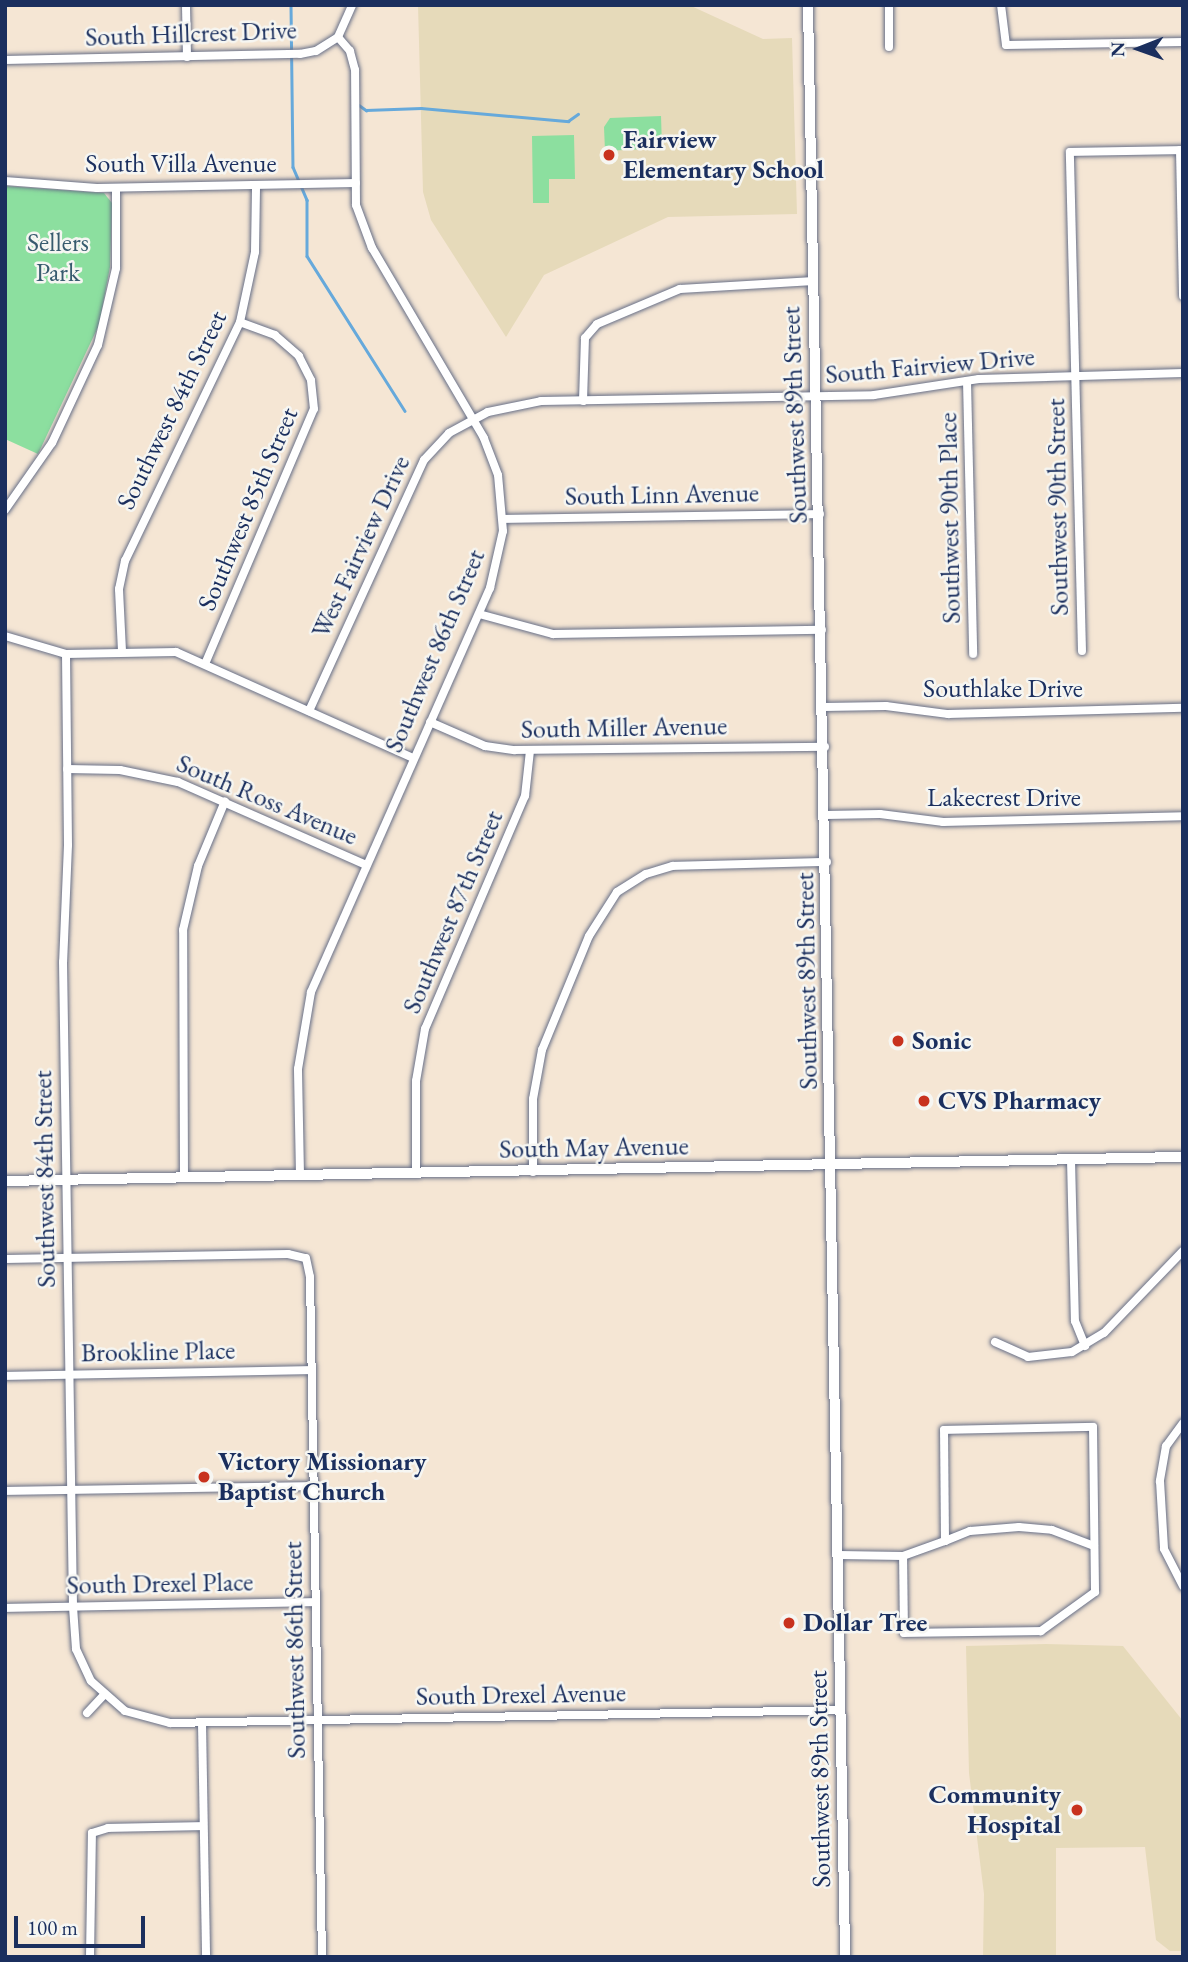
<!DOCTYPE html>
<html>
<head>
<meta charset="utf-8">
<style>
	body { margin:0 }
	#map { position:relative; width:1188px; height:1962px; overflow:hidden; background:#f5e6d4; font-family:"EB Garamond",serif }
	div>[style] { position:absolute }
	.built>* { inset:0; background:#e6daba }
	.green>* { inset:0; background:#8cdf9f }
	.stream>* { height:2.5px; margin:-1.25px; padding:0 1.25px; transform-origin:1.25px; border-radius:1.25px; background:#66a9db }
	.roads { filter:drop-shadow(0 0 2px #676f87) drop-shadow(0 0 2px #676f87) }
	.minor>* { height:8px; margin:-4px; padding:0 4px; transform-origin:4px; border-radius:4px; background:#fff }
	.secondary>* { height:10px; margin:-5px; padding:0 5px; transform-origin:5px; border-radius:5px; background:#fff }
	.dots>* { width:19px; height:19px; translate:-50% -50%; box-sizing:border-box; border:4px solid #f6f6f2; border-radius:50% }
	span { translate:-50% -50%; white-space:nowrap; text-align:center; line-height:1.15; -webkit-text-stroke:5px #f6f6f2; paint-order:stroke }
	.street-label { font-size:26px; color:#1b2f5e }
	.poi-label { font-size:26px; color:#1b2f5e; font-weight:700 }
	.left { translate:0 -50%; text-align:left }
	.right { translate:-100% -50%; text-align:right }
	.park-label { font-size:26px; color:#375b6e }
	.frame { position:absolute; inset:0; border:7px solid #1b2f5e; pointer-events:none }
	.north { position:absolute; left:1104px; top:14px; width:70px; height:70px; -webkit-text-stroke:5px #f6f6f2; paint-order:stroke; rotate:269deg; font-size:19px; font-weight:700; line-height:28px; text-align:center; color:#1b2f5e }
	.north::after { content:''; display:block; margin:auto; width:24px; height:32px; background:#1b2f5e; clip-path:polygon(50% 0,100% 100%,50% 72%,0 100%) }
	.scale { position:absolute; left:14px; top:1916px; width:131px; height:32px; box-sizing:border-box; border:4px solid #1b2f5e; border-top:0; padding-left:9px; font-size:21px; line-height:24px; white-space:nowrap; color:#1b2f5e; -webkit-text-stroke:5px #f6f6f2; paint-order:stroke }
</style>
</head>
<body>
<div id="map">
	<div class="built">
		<div style="clip-path:polygon(418px 5px,689px 5px,763px 39px,792px 38px,797px 214px,668px 217px,544px 275px,506px 337px,431px 220px,423px 192px)"></div>
		<div style="clip-path:polygon(1046px 1644px,1123px 1646px,1183px 1721px,1183px 1951px,1170px 1951px,1156px 1940px,1145px 1847px,1056px 1848px,1056px 1957px,983px 1957px,984px 1894px,969px 1773px,966px 1646px)"></div>
	</div>
	<div class="green">
		<div style="clip-path:polygon(661px 116px,662px 148px,605px 151px,604px 127px,610px 118px)"></div>
		<div style="clip-path:polygon(574px 135px,575px 179px,549px 179px,549px 203px,533px 203px,532px 136px)"></div>
		<div style="clip-path:polygon(5px 186px,104px 193px,112px 203px,110px 267px,99px 325px,38px 454px,5px 439px)"></div>
	</div>
	<div class="stream">
		<div style="left:291px;top:5px;width:162px;rotate:89.3deg"></div>
		<div style="left:293px;top:167px;width:36px;rotate:67deg"></div>
		<div style="left:307px;top:200px;width:56px;rotate:90deg"></div>
		<div style="left:307px;top:256px;width:183px;rotate:57.7deg"></div>
		<div style="left:359px;top:105px;width:9px;rotate:36deg"></div>
		<div style="left:366px;top:110px;width:55px;rotate:-2.1deg"></div>
		<div style="left:421px;top:108px;width:148px;rotate:5.1deg"></div>
		<div style="left:568px;top:121px;width:12px;rotate:-35deg"></div>
	</div>
	<div class="roads">
		<div class="minor">
			<div style="left:186px;top:5px;width:52px;rotate:88.9deg"></div>
			<div style="left:889px;top:5px;width:42px;rotate:90deg"></div>
			<div style="left:1001px;top:5px;width:40px;rotate:82.9deg"></div>
			<div style="left:1006px;top:45px;width:177px;rotate:-1deg"></div>
			<div style="left:5px;top:60px;width:295px;rotate:-1.2deg"></div>
			<div style="left:300px;top:54px;width:16px;rotate:-11deg"></div>
			<div style="left:316px;top:51px;width:26px;rotate:-32deg"></div>
			<div style="left:338px;top:37px;width:35px;rotate:-66deg"></div>
			<div style="left:1180px;top:150px;width:146px;rotate:88.8deg"></div>
			<div style="left:5px;top:181px;width:92px;rotate:4.4deg"></div>
			<div style="left:97px;top:188px;width:259px;rotate:-1.1deg"></div>
			<div style="left:967px;top:381px;width:273px;rotate:88.7deg"></div>
			<div style="left:583px;top:401px;width:63px;rotate:-88.2deg"></div>
			<div style="left:585px;top:338px;width:18px;rotate:-49deg"></div>
			<div style="left:597px;top:324px;width:90px;rotate:-22.9deg"></div>
			<div style="left:680px;top:289px;width:134px;rotate:-3.4deg"></div>
			<div style="left:5px;top:510px;width:82px;rotate:-55deg"></div>
			<div style="left:52px;top:443px;width:108px;rotate:-64.9deg"></div>
			<div style="left:98px;top:345px;width:79px;rotate:-76.8deg"></div>
			<div style="left:116px;top:268px;width:80px;rotate:-90deg"></div>
			<div style="left:503px;top:519px;width:317px;rotate:-0.9deg"></div>
			<div style="left:479px;top:614px;width:77px;rotate:15.1deg"></div>
			<div style="left:553px;top:634px;width:269px;rotate:-0.9deg"></div>
			<div style="left:5px;top:636px;width:64px;rotate:16.4deg"></div>
			<div style="left:66px;top:654px;width:110px;rotate:-1deg"></div>
			<div style="left:176px;top:652px;width:260px;rotate:24.1deg"></div>
			<div style="left:122px;top:651px;width:62px;rotate:-92.8deg"></div>
			<div style="left:119px;top:589px;width:29px;rotate:-78deg"></div>
			<div style="left:125px;top:561px;width:265px;rotate:-64.3deg"></div>
			<div style="left:240px;top:322px;width:72px;rotate:-77.9deg"></div>
			<div style="left:255px;top:252px;width:66px;rotate:-89.1deg"></div>
			<div style="left:1082px;top:651px;width:499px;rotate:-91.4deg"></div>
			<div style="left:1070px;top:152px;width:113px;rotate:-1deg"></div>
			<div style="left:66px;top:654px;width:191px;rotate:89.4deg"></div>
			<div style="left:68px;top:845px;width:117px;rotate:92.4deg"></div>
			<div style="left:63px;top:962px;width:645px;rotate:89.11deg"></div>
			<div style="left:73px;top:1607px;width:42px;rotate:85.9deg"></div>
			<div style="left:76px;top:1649px;width:35px;rotate:65deg"></div>
			<div style="left:91px;top:1681px;width:45px;rotate:41.4deg"></div>
			<div style="left:125px;top:1711px;width:47px;rotate:14.9deg"></div>
			<div style="left:170px;top:1723px;width:671px;rotate:-1.11deg"></div>
			<div style="left:205px;top:664px;width:277px;rotate:-66.9deg"></div>
			<div style="left:314px;top:409px;width:29px;rotate:-96deg"></div>
			<div style="left:311px;top:380px;width:27px;rotate:-117deg"></div>
			<div style="left:299px;top:356px;width:32px;rotate:-139deg"></div>
			<div style="left:275px;top:335px;width:37px;rotate:-160deg"></div>
			<div style="left:824px;top:707px;width:62px;rotate:-0.9deg"></div>
			<div style="left:886px;top:706px;width:63px;rotate:7.4deg"></div>
			<div style="left:948px;top:714px;width:235px;rotate:-1.5deg"></div>
			<div style="left:309px;top:711px;width:276px;rotate:-65.4deg"></div>
			<div style="left:424px;top:460px;width:37px;rotate:-47deg"></div>
			<div style="left:449px;top:433px;width:44px;rotate:-28.3deg"></div>
			<div style="left:488px;top:412px;width:54px;rotate:-11.7deg"></div>
			<div style="left:541px;top:401px;width:333px;rotate:-1deg"></div>
			<div style="left:874px;top:395px;width:106px;rotate:-8.7deg"></div>
			<div style="left:979px;top:379px;width:204px;rotate:-1.7deg"></div>
			<div style="left:430px;top:722px;width:60px;rotate:23.6deg"></div>
			<div style="left:485px;top:746px;width:30px;rotate:8deg"></div>
			<div style="left:515px;top:750px;width:310px;rotate:-0.6deg"></div>
			<div style="left:67px;top:769px;width:53px;rotate:1.1deg"></div>
			<div style="left:120px;top:770px;width:59px;rotate:11.7deg"></div>
			<div style="left:178px;top:782px;width:206px;rotate:23.8deg"></div>
			<div style="left:826px;top:815px;width:54px;rotate:-1.1deg"></div>
			<div style="left:880px;top:814px;width:64px;rotate:7.2deg"></div>
			<div style="left:943px;top:822px;width:240px;rotate:-1.4deg"></div>
			<div style="left:1071px;top:1160px;width:161px;rotate:88.6deg"></div>
			<div style="left:1075px;top:1321px;width:27px;rotate:68deg"></div>
			<div style="left:533px;top:1172px;width:73px;rotate:-90deg"></div>
			<div style="left:533px;top:1099px;width:50px;rotate:-79.6deg"></div>
			<div style="left:542px;top:1050px;width:123px;rotate:-67.6deg"></div>
			<div style="left:589px;top:936px;width:52px;rotate:-57.5deg"></div>
			<div style="left:617px;top:892px;width:34px;rotate:-32deg"></div>
			<div style="left:646px;top:874px;width:28px;rotate:-17deg"></div>
			<div style="left:673px;top:866px;width:154px;rotate:-1.5deg"></div>
			<div style="left:416px;top:1174px;width:93px;rotate:-90deg"></div>
			<div style="left:416px;top:1081px;width:53px;rotate:-80.2deg"></div>
			<div style="left:425px;top:1029px;width:254px;rotate:-66.8deg"></div>
			<div style="left:525px;top:796px;width:45px;rotate:-83.7deg"></div>
			<div style="left:300px;top:1175px;width:106px;rotate:-91.1deg"></div>
			<div style="left:298px;top:1069px;width:78px;rotate:-80.4deg"></div>
			<div style="left:311px;top:992px;width:442px;rotate:-66.1deg"></div>
			<div style="left:490px;top:588px;width:58px;rotate:-77.2deg"></div>
			<div style="left:503px;top:531px;width:56px;rotate:-95.1deg"></div>
			<div style="left:498px;top:475px;width:40px;rotate:-111deg"></div>
			<div style="left:484px;top:438px;width:221px;rotate:-120.5deg"></div>
			<div style="left:372px;top:248px;width:46px;rotate:-110.4deg"></div>
			<div style="left:356px;top:205px;width:135px;rotate:-90.4deg"></div>
			<div style="left:355px;top:70px;width:20px;rotate:-105deg"></div>
			<div style="left:350px;top:51px;width:18px;rotate:-131deg"></div>
			<div style="left:184px;top:1178px;width:248px;rotate:-90.2deg"></div>
			<div style="left:183px;top:930px;width:66px;rotate:-76.8deg"></div>
			<div style="left:198px;top:866px;width:70px;rotate:-67.4deg"></div>
			<div style="left:5px;top:1259px;width:283px;rotate:-1deg"></div>
			<div style="left:288px;top:1254px;width:18px;rotate:13deg"></div>
			<div style="left:306px;top:1258px;width:19px;rotate:78deg"></div>
			<div style="left:310px;top:1277px;width:680px;rotate:88.99deg"></div>
			<div style="left:995px;top:1342px;width:36px;rotate:24deg"></div>
			<div style="left:1028px;top:1357px;width:44px;rotate:-6.5deg"></div>
			<div style="left:1072px;top:1352px;width:37px;rotate:-31deg"></div>
			<div style="left:1104px;top:1333px;width:114px;rotate:-46.1deg"></div>
			<div style="left:5px;top:1376px;width:306px;rotate:-1.1deg"></div>
			<div style="left:1183px;top:1423px;width:29px;rotate:126deg"></div>
			<div style="left:1166px;top:1446px;width:36px;rotate:100deg"></div>
			<div style="left:1160px;top:1481px;width:68px;rotate:86.6deg"></div>
			<div style="left:1164px;top:1549px;width:42px;rotate:62.8deg"></div>
			<div style="left:5px;top:1491px;width:309px;rotate:-0.9deg"></div>
			<div style="left:945px;top:1541px;width:27px;rotate:-22deg"></div>
			<div style="left:970px;top:1531px;width:49px;rotate:-4.7deg"></div>
			<div style="left:1019px;top:1527px;width:33px;rotate:5deg"></div>
			<div style="left:1052px;top:1530px;width:45px;rotate:20.9deg"></div>
			<div style="left:839px;top:1555px;width:64px;rotate:0.9deg"></div>
			<div style="left:903px;top:1556px;width:45px;rotate:-19.7deg"></div>
			<div style="left:945px;top:1541px;width:111px;rotate:-90.5deg"></div>
			<div style="left:944px;top:1430px;width:149px;rotate:-1.2deg"></div>
			<div style="left:1093px;top:1427px;width:165px;rotate:89.3deg"></div>
			<div style="left:1095px;top:1592px;width:67px;rotate:144.2deg"></div>
			<div style="left:1041px;top:1631px;width:137px;rotate:179.2deg"></div>
			<div style="left:904px;top:1633px;width:77px;rotate:-90.7deg"></div>
			<div style="left:5px;top:1608px;width:311px;rotate:-1.1deg"></div>
			<div style="left:87px;top:1713px;width:25px;rotate:-47deg"></div>
			<div style="left:202px;top:1723px;width:234px;rotate:89deg"></div>
			<div style="left:90px;top:1957px;width:124px;rotate:-89.1deg"></div>
			<div style="left:92px;top:1833px;width:17px;rotate:-17deg"></div>
			<div style="left:108px;top:1828px;width:95px;rotate:-1.2deg"></div>
		</div>
		<div class="secondary">
			<div style="left:808px;top:5px;width:1952px;rotate:88.91deg"></div>
			<div style="left:5px;top:1181px;width:1178px;rotate:-1.17deg"></div>
		</div>
	</div>
	<div class="dots">
		<div style="left:609px;top:155px;background:#c8321e"></div>
		<div style="left:898px;top:1041px;background:#c8321e"></div>
		<div style="left:924px;top:1101px;background:#c8321e"></div>
		<div style="left:204px;top:1477px;background:#c8321e"></div>
		<div style="left:789px;top:1623px;background:#c8321e"></div>
		<div style="left:1077px;top:1810px;background:#c8321e"></div>
	</div>
	<div class="street-label">
		<span style="left:191px;top:34px;rotate:-2deg">South Hillcrest Drive</span>
		<span style="left:181px;top:164px">South Villa Avenue</span>
		<span style="left:930px;top:366px;rotate:-5deg">South Fairview Drive</span>
		<span style="left:172px;top:410px;rotate:-64deg">Southwest 84th Street</span>
		<span style="left:795px;top:415px;rotate:-92deg">Southwest 89th Street</span>
		<span style="left:662px;top:495px;rotate:-1deg">South Linn Avenue</span>
		<span style="left:1058px;top:507px;rotate:-91deg">Southwest 90th Street</span>
		<span style="left:248px;top:509px;rotate:-67deg">Southwest 85th Street</span>
		<span style="left:950px;top:518px;rotate:-91deg">Southwest 90th Place</span>
		<span style="left:361px;top:547px;rotate:-65deg">West Fairview Drive</span>
		<span style="left:435px;top:651px;rotate:-67deg">Southwest 86th Street</span>
		<span style="left:1003px;top:689px">Southlake Drive</span>
		<span style="left:624px;top:728px;rotate:-1deg">South Miller Avenue</span>
		<span style="left:1004px;top:798px">Lakecrest Drive</span>
		<span style="left:267px;top:800px;rotate:23deg">South Ross Avenue</span>
		<span style="left:453px;top:912px;rotate:-67deg">Southwest 87th Street</span>
		<span style="left:807px;top:981px;rotate:-91deg">Southwest 89th Street</span>
		<span style="left:594px;top:1148px;rotate:-1deg">South May Avenue</span>
		<span style="left:45px;top:1179px;rotate:-91deg">Southwest 84th Street</span>
		<span style="left:158px;top:1352px;rotate:-1deg">Brookline Place</span>
		<span style="left:160px;top:1584px;rotate:-1deg">South Drexel Place</span>
		<span style="left:295px;top:1650px;rotate:-91deg">Southwest 86th Street</span>
		<span style="left:521px;top:1695px;rotate:-1deg">South Drexel Avenue</span>
		<span style="left:820px;top:1779px;rotate:-91deg">Southwest 89th Street</span>
	</div>
	<div class="poi-label">
		<span class="left" style="left:623px;top:155px">Fairview<br>Elementary School</span>
		<span class="left" style="left:912px;top:1041px">Sonic</span>
		<span class="left" style="left:938px;top:1101px">CVS Pharmacy</span>
		<span class="left" style="left:218px;top:1477px">Victory Missionary<br>Baptist Church</span>
		<span class="left" style="left:803px;top:1623px">Dollar Tree</span>
		<span class="right" style="left:1061px;top:1810px">Community<br>Hospital</span>
	</div>
	<div class="park-label">
		<span style="left:58px;top:258px">Sellers<br>Park</span>
	</div>
	<div class="frame"></div>
	<div class="north">N</div>
	<div class="scale">100 m</div>
</div>
</body>
</html>
